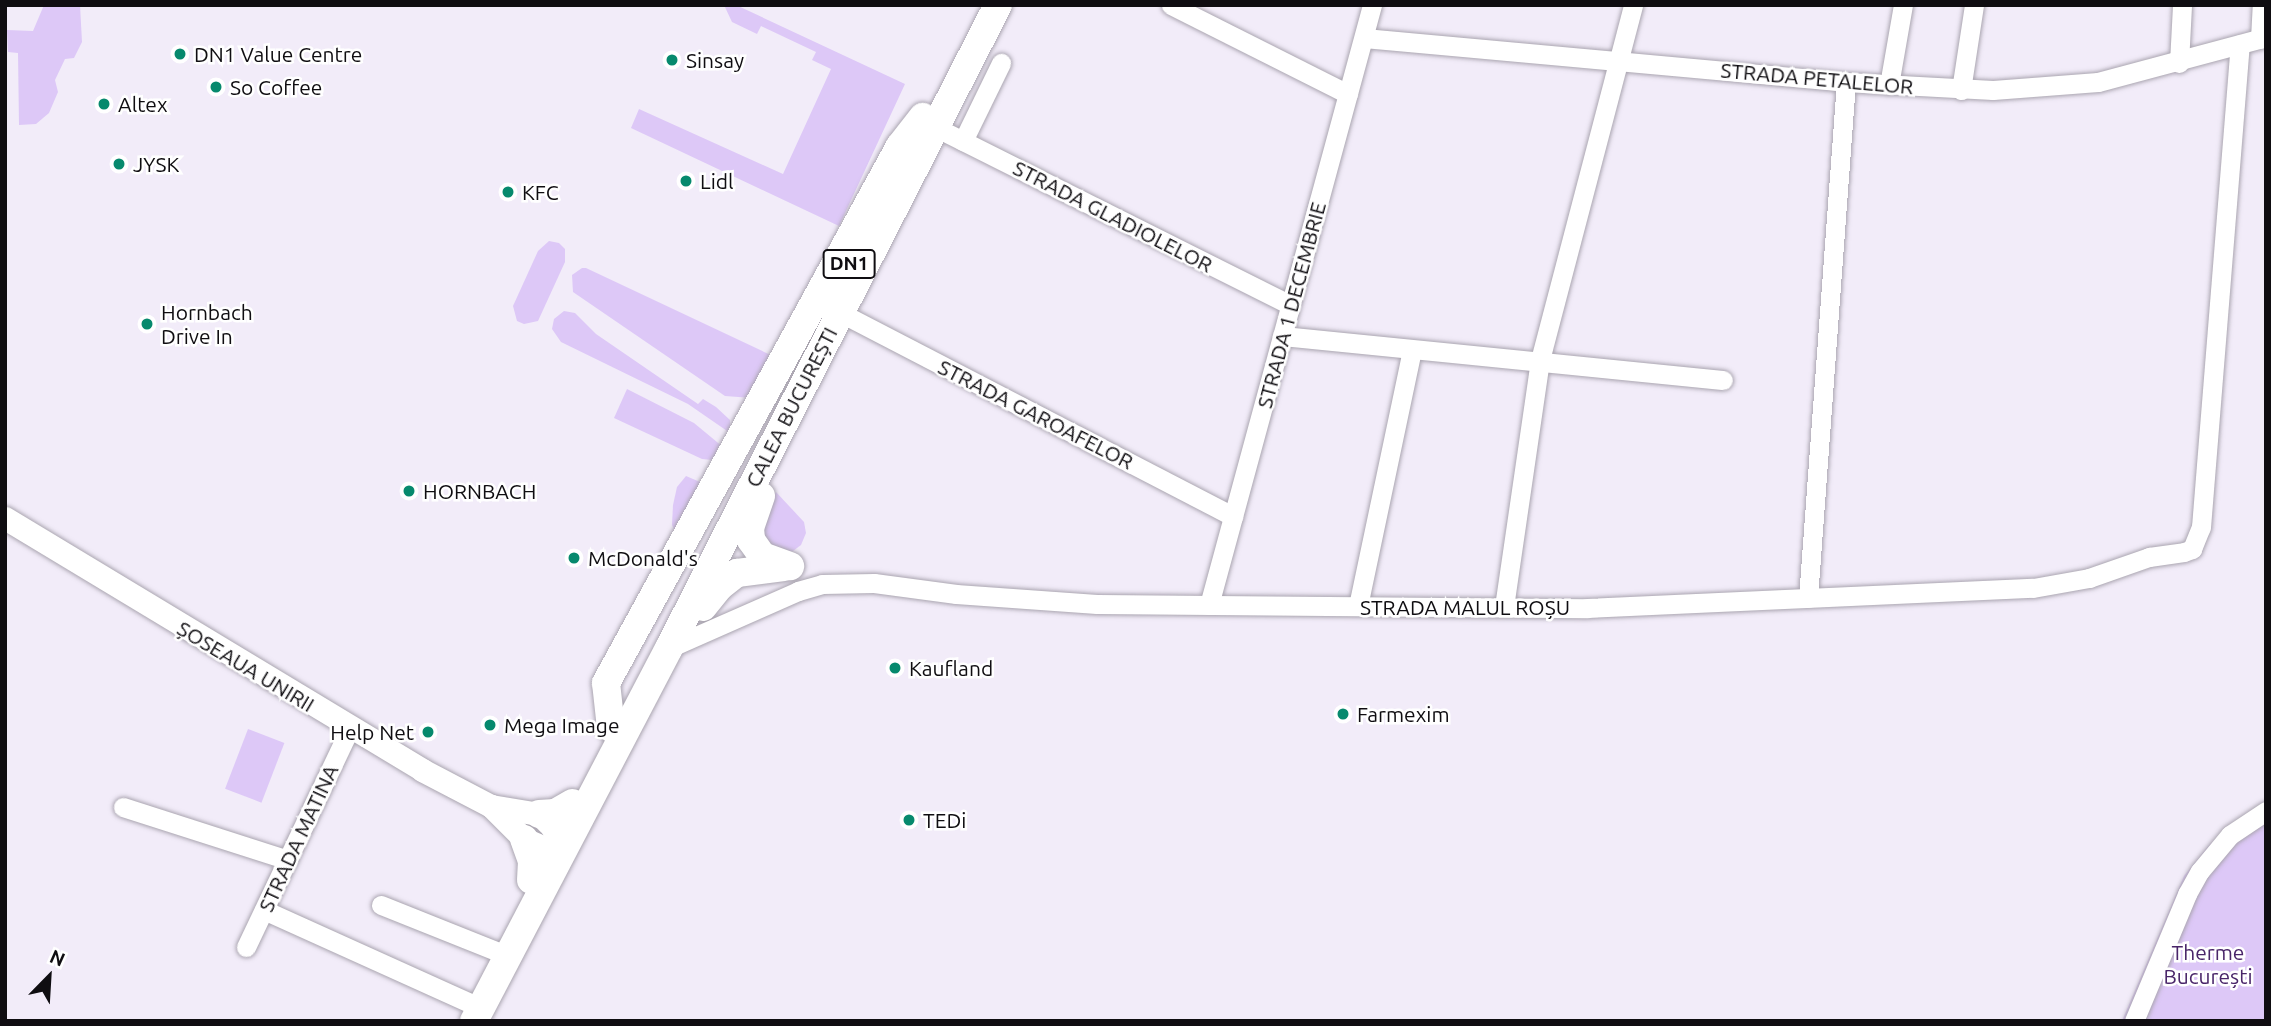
<!DOCTYPE html>
<html>
<head>
<meta charset="utf-8">
<style>
	body { margin:0 }
	#map { position:relative; width:2271px; height:1026px; overflow:hidden; background:#f2ecf9; font-family:Ubuntu,sans-serif }
	div>[style] { position:absolute }
	.green>* { inset:0; background:#ddc8f7; transform-origin:0 0 }
	.roads { filter:drop-shadow(0 0 2px #aaa5b0) drop-shadow(0 0 2px #aaa5b0) }
	.minor>* { height:19px; margin:-9.5px; padding:0 9.5px; transform-origin:9.5px; border-radius:9.5px; background:#fff }
	.major>* { height:23px; margin:-11.5px; padding:0 11.5px; transform-origin:11.5px; border-radius:11.5px; background:#fff }
	.highway>* { height:28px; margin:-14px; padding:0 14px; transform-origin:14px; border-radius:14px; background:#fff }
	.dots>* { width:19px; height:19px; translate:-50% -50%; box-sizing:border-box; border:4px solid #fff; border-radius:50% }
	span { translate:-50% -50%; white-space:nowrap; text-align:center; line-height:1.15; -webkit-text-stroke:5px #fff; paint-order:stroke }
	.shield-label span { padding:2px 5px; background:#fff; border:2px solid; border-radius:5px; -webkit-text-stroke-width:0 }
	.shield-label { font-size:19px; color:#0f0d11; font-weight:700 }
	.poi-label { font-size:21px; color:#0f0d11 }
	.left { translate:0 -50%; text-align:left }
	.right { translate:-100% -50%; text-align:right }
	.street-label { font-size:21px; color:#0f0d11 }
	.park-label { font-size:21px; color:#492569 }
	.frame { position:absolute; inset:0; border:7px solid #0f0d11; pointer-events:none }
	.north { position:absolute; left:14px; top:942px; width:70px; height:70px; -webkit-text-stroke:5px #fff; paint-order:stroke; rotate:24deg; font-size:19px; font-weight:700; line-height:28px; text-align:center; color:#0f0d11 }
	.north::after { content:''; display:block; margin:auto; width:24px; height:32px; background:#0f0d11; clip-path:polygon(50% 0,100% 100%,50% 72%,0 100%) }
</style>
</head>
<body>
<div id="map">
	<div class="green">
		<div style="clip-path:polygon(44px 5px,80px 5px,82px 42px,74px 58px,65px 59px,55px 80px,58px 92px,49px 113px,36px 124px,19px 125px,18px 53px,8px 52px,7px 30px,33px 31px)"></div>
		<div style="clip-path:polygon(724px 5px,736px 5px,905px 84px,839px 226px,631px 128px,639px 109px,783px 174px,831px 69px,812px 60px,816px 52px,761px 26px,757px 34px,732px 22px)"></div>
		<div style="clip-path:polygon(549px 241px,559px 243px,565px 249px,565px 262px,538px 321px,524px 324px,517px 321px,513px 306px,538px 251px)"></div>
		<div style="clip-path:polygon(582px 268px,586px 268px,777px 358px,752px 398px,725px 396px,573px 292px,572px 275px)"></div>
		<div style="clip-path:polygon(564px 311px,575px 313px,596px 334px,698px 404px,703px 399px,716px 407px,730px 420px,730px 433px,688px 404px,561px 342px,552px 329px,554px 319px)"></div>
		<div style="clip-path:polygon(627px 389px,694px 423px,723px 447px,712px 460px,702px 459px,614px 418px)"></div>
		<div style="clip-path:polygon(686px 476px,700px 482px,675px 531px,672px 525px,673px 505px,677px 487px)"></div>
		<div style="clip-path:polygon(776px 492px,804px 522px,806px 533px,801px 545px,793px 551px,781px 553px,762px 542px,760px 523px)"></div>
		<div style="left:248px;top:729px;width:39px;height:64px;rotate:21deg"></div>
		<div style="clip-path:polygon(2266px 803px,2266px 1021px,2122px 1021px,2184px 876px,2210px 844px)"></div>
	</div>
	<div class="roads">
		<div class="minor">
			<div style="left:1171px;top:5px;width:198px;rotate:26.7deg"></div>
			<div style="left:1364px;top:38px;width:484px;rotate:5.2deg"></div>
			<div style="left:1846px;top:82px;width:147px;rotate:3.1deg"></div>
			<div style="left:1993px;top:90px;width:105px;rotate:-4.4deg"></div>
			<div style="left:2098px;top:82px;width:174px;rotate:-15deg"></div>
			<div style="left:2260px;top:39px;width:34px;rotate:-87deg"></div>
			<div style="left:2179px;top:63px;width:58px;rotate:-87deg"></div>
			<div style="left:1889px;top:85px;width:81px;rotate:-80.1deg"></div>
			<div style="left:1961px;top:90px;width:86px;rotate:-81.3deg"></div>
			<div style="left:935px;top:127px;width:397px;rotate:26.6deg"></div>
			<div style="left:963px;top:141px;width:87px;rotate:-64deg"></div>
			<div style="left:839px;top:312px;width:444px;rotate:27.4deg"></div>
			<div style="left:1282px;top:336px;width:443px;rotate:5.7deg"></div>
			<div style="left:1808px;top:598px;width:517px;rotate:-85.79deg"></div>
			<div style="left:1209px;top:605px;width:622px;rotate:-74.8deg"></div>
			<div style="left:1358px;top:606px;width:262px;rotate:-78.1deg"></div>
			<div style="left:1504px;top:607px;width:250px;rotate:-81.7deg"></div>
			<div style="left:1540px;top:360px;width:367px;rotate:-75.3deg"></div>
			<div style="left:669px;top:648px;width:141px;rotate:-23.8deg"></div>
			<div style="left:798px;top:591px;width:25px;rotate:-16deg"></div>
			<div style="left:822px;top:584px;width:52px;rotate:-1.1deg"></div>
			<div style="left:874px;top:583px;width:83px;rotate:7.6deg"></div>
			<div style="left:956px;top:594px;width:141px;rotate:4.1deg"></div>
			<div style="left:1097px;top:604px;width:490px;rotate:0.5deg"></div>
			<div style="left:1587px;top:608px;width:446px;rotate:-2.6deg"></div>
			<div style="left:2033px;top:588px;width:57px;rotate:-10.1deg"></div>
			<div style="left:2089px;top:578px;width:64px;rotate:-19.3deg"></div>
			<div style="left:2149px;top:557px;width:35px;rotate:-8deg"></div>
			<div style="left:2184px;top:552px;width:9px;rotate:-21deg"></div>
			<div style="left:2192px;top:549px;width:24px;rotate:-68deg"></div>
			<div style="left:2201px;top:527px;width:484px;rotate:-85.4deg"></div>
			<div style="left:123px;top:807px;width:173px;rotate:17.8deg"></div>
			<div style="left:381px;top:905px;width:124px;rotate:21.8deg"></div>
			<div style="left:264px;top:910px;width:226px;rotate:24.3deg"></div>
			<div style="left:246px;top:947px;width:242px;rotate:-64.6deg"></div>
			<div style="left:2134px;top:1021px;width:138px;rotate:-67.3deg"></div>
			<div style="left:2187px;top:894px;width:26px;rotate:-61deg"></div>
			<div style="left:2200px;top:871px;width:47px;rotate:-50.2deg"></div>
			<div style="left:2230px;top:835px;width:43px;rotate:-33.7deg"></div>
		</div>
		<div class="major">
			<div style="left:5px;top:518px;width:487px;rotate:31.1deg"></div>
			<div style="left:422px;top:770px;width:78px;rotate:27.6deg"></div>
			<div style="left:491px;top:806px;width:49px;rotate:9.5deg"></div>
			<div style="left:539px;top:814px;width:18px;rotate:45deg"></div>
			<div style="left:552px;top:827px;width:24px;rotate:62deg"></div>
			<div style="left:563px;top:848px;width:20px;rotate:-177deg"></div>
			<div style="left:543px;top:847px;width:21px;rotate:-157deg"></div>
			<div style="left:524px;top:839px;width:47px;rotate:-135deg"></div>
		</div>
		<div class="highway">
			<div style="left:761px;top:496px;width:34px;rotate:109deg"></div>
			<div style="left:750px;top:528px;width:12px;rotate:85deg"></div>
			<div style="left:751px;top:540px;width:19px;rotate:55deg"></div>
			<div style="left:762px;top:556px;width:30px;rotate:20deg"></div>
			<div style="left:703px;top:607px;width:26px;rotate:-51deg"></div>
			<div style="left:719px;top:587px;width:23px;rotate:-38deg"></div>
			<div style="left:737px;top:573px;width:47px;rotate:-7.3deg"></div>
			<div style="left:611px;top:728px;width:45px;rotate:-96.3deg"></div>
			<div style="left:606px;top:683px;width:612px;rotate:-61.3deg"></div>
			<div style="left:900px;top:146px;width:37px;rotate:-52deg"></div>
			<div style="left:539px;top:814px;width:16px;rotate:-4deg"></div>
			<div style="left:555px;top:813px;width:20px;rotate:-30deg"></div>
			<div style="left:524px;top:839px;width:23px;rotate:70deg"></div>
			<div style="left:532px;top:861px;width:19px;rotate:93deg"></div>
			<div style="left:474px;top:1021px;width:421px;rotate:-62.4deg"></div>
			<div style="left:669px;top:648px;width:722px;rotate:-62.9deg"></div>
		</div>
	</div>
	<div class="dots">
		<div style="left:180px;top:54px;background:#06896d"></div>
		<div style="left:672px;top:60px;background:#06896d"></div>
		<div style="left:216px;top:87px;background:#06896d"></div>
		<div style="left:104px;top:104px;background:#06896d"></div>
		<div style="left:119px;top:164px;background:#06896d"></div>
		<div style="left:686px;top:181px;background:#06896d"></div>
		<div style="left:508px;top:192px;background:#06896d"></div>
		<div style="left:147px;top:324px;background:#06896d"></div>
		<div style="left:409px;top:491px;background:#06896d"></div>
		<div style="left:574px;top:558px;background:#06896d"></div>
		<div style="left:895px;top:668px;background:#06896d"></div>
		<div style="left:1343px;top:714px;background:#06896d"></div>
		<div style="left:490px;top:725px;background:#06896d"></div>
		<div style="left:428px;top:732px;background:#06896d"></div>
		<div style="left:909px;top:820px;background:#06896d"></div>
	</div>
	<div class="shield-label">
		<span style="left:849px;top:264px">DN1</span>
	</div>
	<div class="poi-label">
		<span class="left" style="left:194px;top:54px">DN1 Value Centre</span>
		<span class="left" style="left:686px;top:60px">Sinsay</span>
		<span class="left" style="left:230px;top:87px">So Coffee</span>
		<span class="left" style="left:118px;top:104px">Altex</span>
		<span class="left" style="left:133px;top:164px">JYSK</span>
		<span class="left" style="left:700px;top:181px">Lidl</span>
		<span class="left" style="left:522px;top:192px">KFC</span>
		<span class="left" style="left:161px;top:324px">Hornbach<br>Drive In</span>
		<span class="left" style="left:423px;top:491px">HORNBACH</span>
		<span class="left" style="left:588px;top:558px">McDonald's</span>
		<span class="left" style="left:909px;top:668px">Kaufland</span>
		<span class="left" style="left:1357px;top:714px">Farmexim</span>
		<span class="left" style="left:504px;top:725px">Mega Image</span>
		<span class="right" style="left:414px;top:732px">Help Net</span>
		<span class="left" style="left:923px;top:820px">TEDi</span>
	</div>
	<div class="street-label">
		<span style="left:1817px;top:78px;rotate:5deg">STRADA PETALELOR</span>
		<span style="left:1113px;top:216px;rotate:27deg">STRADA GLADIOLELOR</span>
		<span style="left:1291px;top:305px;rotate:-75deg">STRADA 1 DECEMBRIE</span>
		<span style="left:791px;top:407px;rotate:-63deg">CALEA BUCUREȘTI</span>
		<span style="left:1036px;top:414px;rotate:27deg">STRADA GAROAFELOR</span>
		<span style="left:1465px;top:607px">STRADA MALUL ROȘU</span>
		<span style="left:246px;top:666px;rotate:31deg">ȘOSEAUA UNIRII</span>
		<span style="left:298px;top:838px;rotate:-65deg">STRADA MATINA</span>
	</div>
	<div class="park-label">
		<span style="left:2208px;top:964px">Therme<br>București</span>
	</div>
	<div class="frame"></div>
	<div class="north">N</div>
</div>
</body>
</html>
